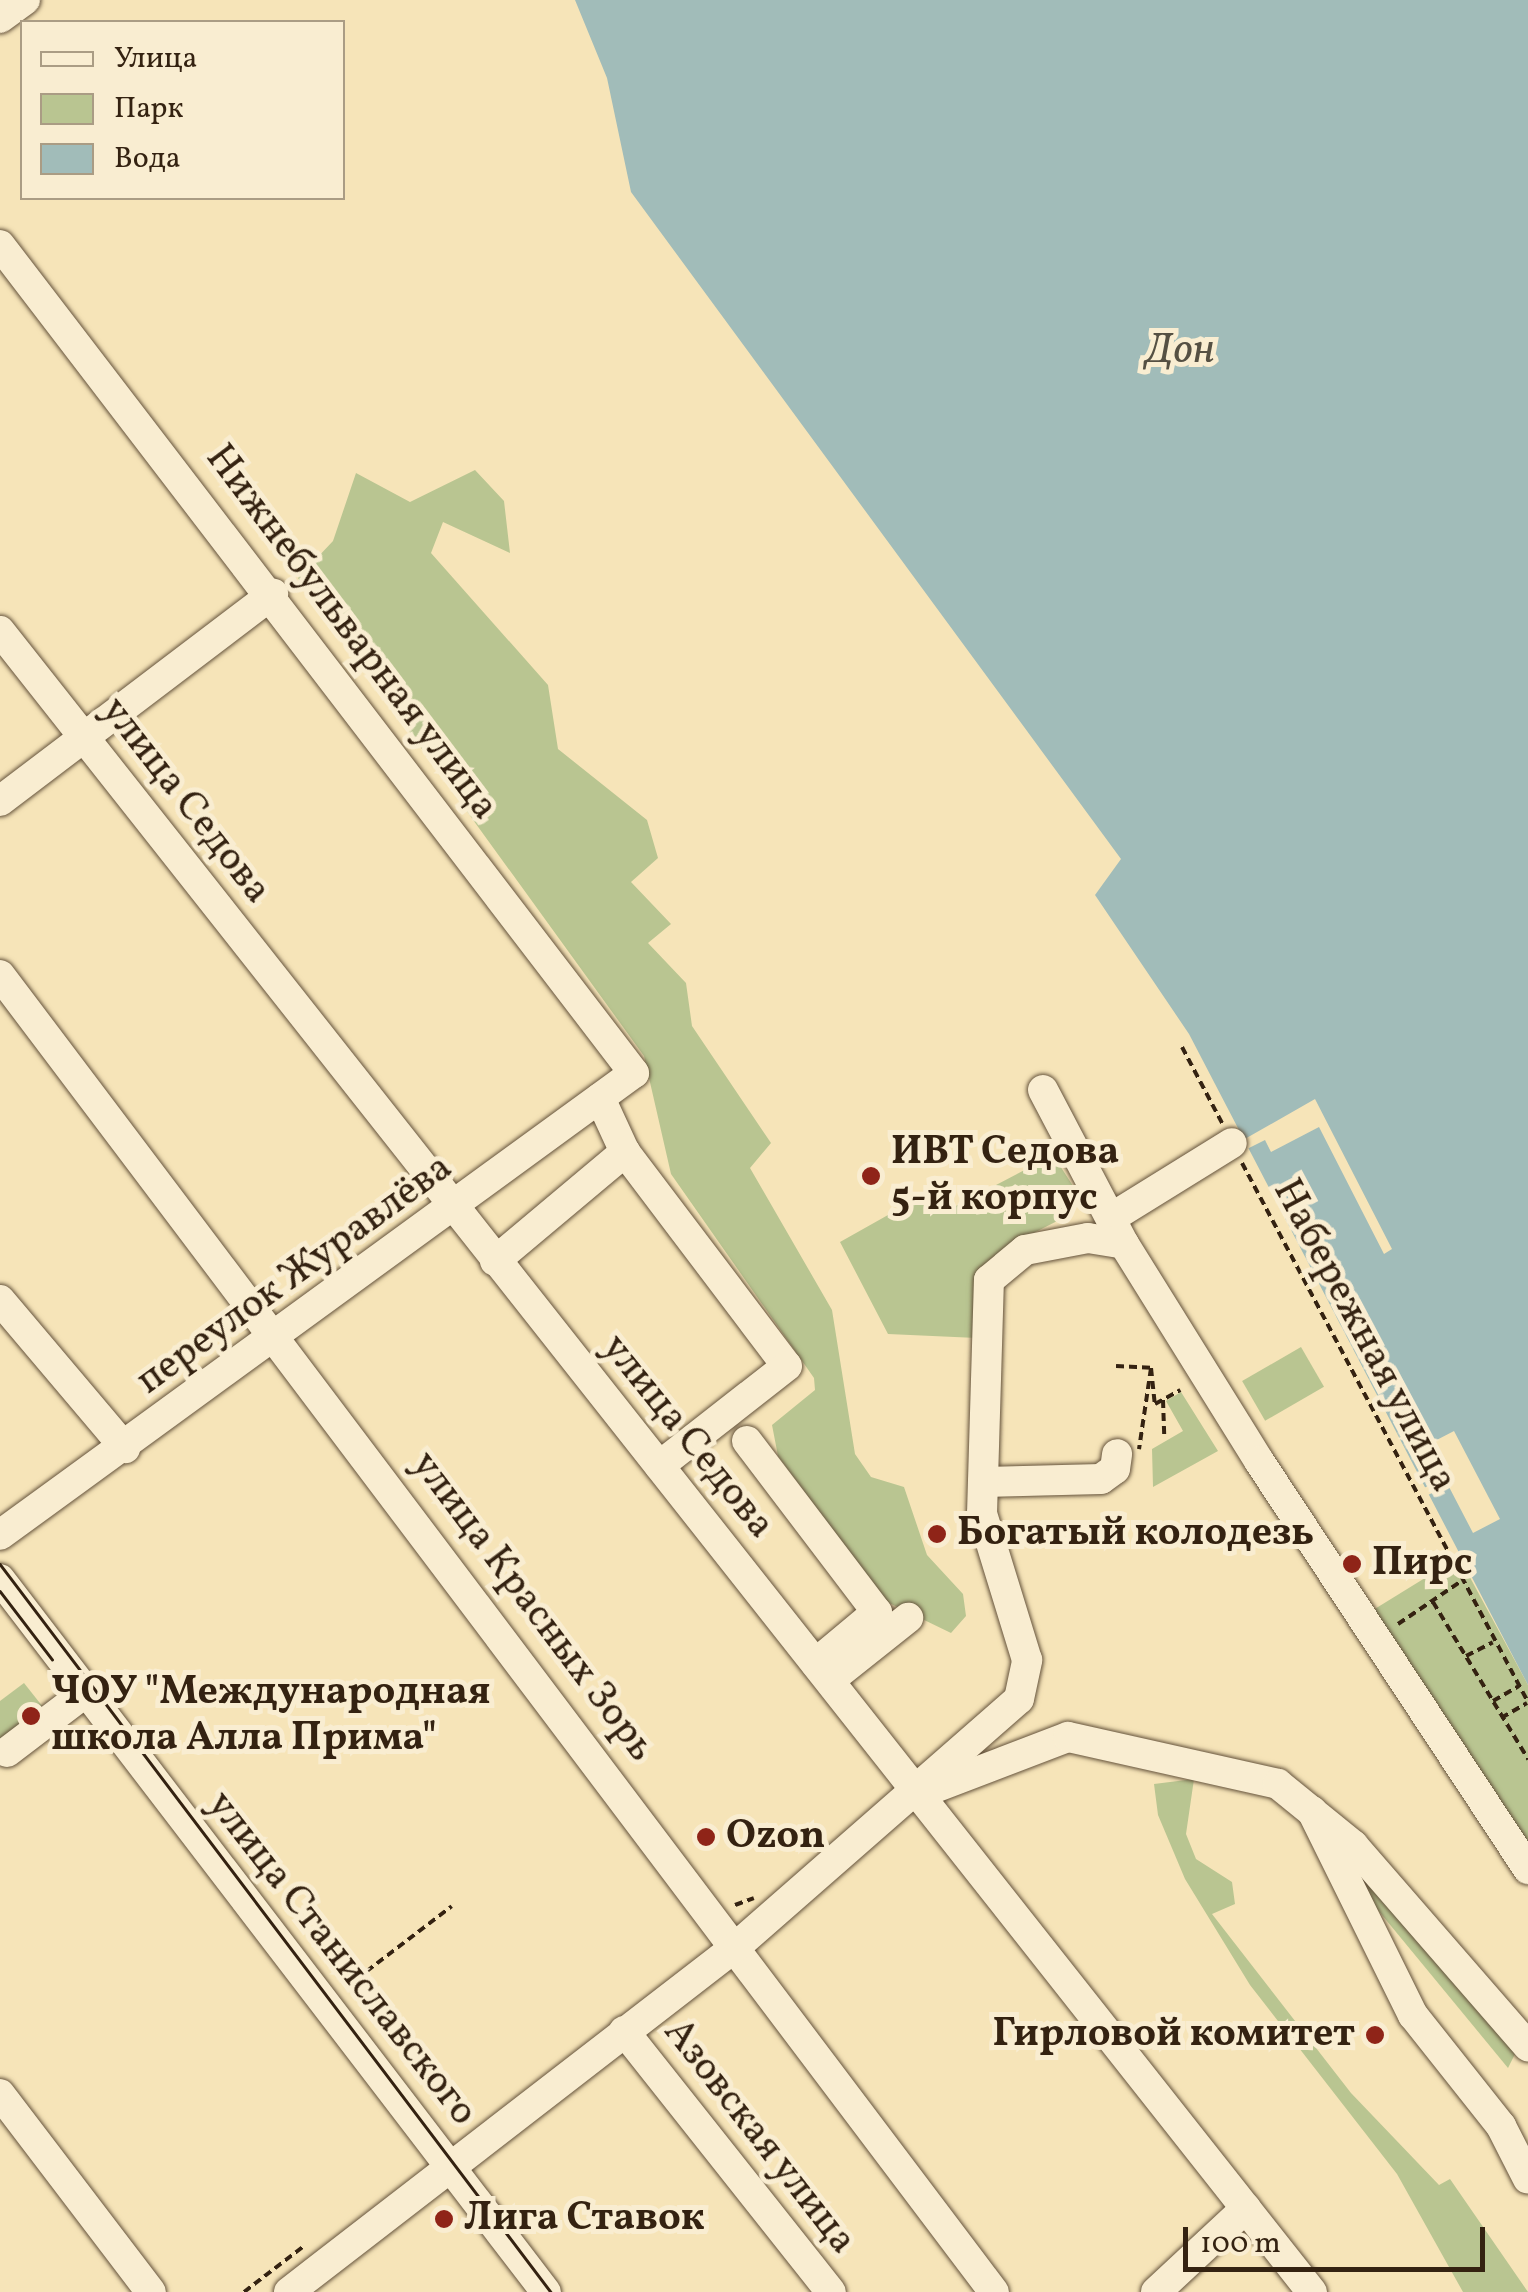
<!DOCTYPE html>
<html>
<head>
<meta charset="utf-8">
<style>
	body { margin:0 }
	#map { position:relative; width:1528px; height:2292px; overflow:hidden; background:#f6e4b8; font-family:Vollkorn,serif }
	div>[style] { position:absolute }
	.green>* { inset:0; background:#b9c591; transform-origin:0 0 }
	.water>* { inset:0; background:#a1bcb9 }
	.pier>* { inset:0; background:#f6e4b8 }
	.path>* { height:4px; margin-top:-2px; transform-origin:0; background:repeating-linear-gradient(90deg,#342211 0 8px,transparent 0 13px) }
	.roads { filter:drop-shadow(0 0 2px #64523b) drop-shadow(0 0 2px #64523b) }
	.minor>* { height:30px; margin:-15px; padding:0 15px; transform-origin:15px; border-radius:15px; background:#f9edd1 }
	.tram>* { height:2.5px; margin:-1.25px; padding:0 1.25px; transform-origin:1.25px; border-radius:1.25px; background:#342211 }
	.dots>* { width:28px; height:28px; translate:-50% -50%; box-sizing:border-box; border:5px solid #f9edd1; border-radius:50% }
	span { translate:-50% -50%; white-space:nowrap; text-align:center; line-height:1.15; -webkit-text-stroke:10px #f9edd1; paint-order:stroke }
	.street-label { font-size:40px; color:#342211 }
	.poi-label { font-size:40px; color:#342211; font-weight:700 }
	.left { translate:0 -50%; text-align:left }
	.right { translate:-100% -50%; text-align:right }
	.water-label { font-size:42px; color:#555043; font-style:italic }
	.legend { position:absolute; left:20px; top:20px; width:325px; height:180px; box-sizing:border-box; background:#f9edd1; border:2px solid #aa9c84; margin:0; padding:12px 18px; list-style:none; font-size:30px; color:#342211 }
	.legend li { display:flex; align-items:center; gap:20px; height:50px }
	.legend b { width:50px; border:2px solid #aa9c84 }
	.scale { position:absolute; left:1183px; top:2227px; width:302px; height:45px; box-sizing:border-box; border:5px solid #342211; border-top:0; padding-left:12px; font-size:30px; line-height:35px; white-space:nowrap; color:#342211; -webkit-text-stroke:8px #f9edd1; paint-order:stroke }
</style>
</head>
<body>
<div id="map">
	<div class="green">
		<div style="clip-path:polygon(475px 470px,504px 501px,510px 553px,443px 522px,431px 553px,548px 685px,558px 749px,647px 820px,658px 858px,631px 882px,671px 924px,648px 943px,686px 983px,692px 1026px,771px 1143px,750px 1168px,832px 1310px,855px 1454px,871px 1477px,904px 1487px,927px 1555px,963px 1594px,966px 1616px,951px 1633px,885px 1601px,778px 1456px,772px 1425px,815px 1390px,814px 1378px,671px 1174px,644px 1056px,298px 578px,333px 541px,356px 473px,410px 502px)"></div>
		<div style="clip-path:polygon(1053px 1155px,1075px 1189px,1065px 1217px,1008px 1246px,977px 1338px,888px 1334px,840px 1242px,920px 1197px,954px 1207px)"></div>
		<div style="left:1301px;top:1347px;width:46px;height:68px;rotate:60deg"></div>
		<div style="clip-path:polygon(1181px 1392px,1218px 1451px,1153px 1487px,1152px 1449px,1183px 1431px,1166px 1401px)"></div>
		<div style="clip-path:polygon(1459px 1557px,1528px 1685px,1528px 1855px,1365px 1615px)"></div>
		<div style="clip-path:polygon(24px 1683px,43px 1707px,0 1740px,0 1701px)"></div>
		<div style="clip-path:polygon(1194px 1779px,1186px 1834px,1196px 1859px,1232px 1882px,1235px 1904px,1212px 1914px,1351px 2093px,1439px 2185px,1450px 2179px,1528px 2292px,1463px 2292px,1397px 2174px,1250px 1985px,1185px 1879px,1158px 1815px,1154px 1784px)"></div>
		<div style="clip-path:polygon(1350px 1854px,1517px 2050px,1508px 2068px,1340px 1864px)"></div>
	</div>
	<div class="water">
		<div style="clip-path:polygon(575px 0,1528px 0,1528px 1685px,1189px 1034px,1095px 895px,1121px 859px,631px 192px,607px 78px)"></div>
	</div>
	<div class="pier">
		<div style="clip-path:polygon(1315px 1099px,1392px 1249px,1384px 1254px,1319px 1127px,1271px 1152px,1265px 1140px,1247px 1149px,1243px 1140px)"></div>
		<div style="clip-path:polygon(1454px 1431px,1500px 1519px,1473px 1533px,1448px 1485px,1428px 1495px,1424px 1488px,1444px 1477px,1427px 1445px)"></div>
	</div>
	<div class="path">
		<div style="left:1182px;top:1047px;width:86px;rotate:62.2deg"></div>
		<div style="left:1242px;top:1163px;width:610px;rotate:62.05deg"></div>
		<div style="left:1116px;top:1366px;width:35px;rotate:3deg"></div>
		<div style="left:1151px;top:1368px;width:82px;rotate:98.4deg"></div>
		<div style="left:1151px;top:1368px;width:36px;rotate:84deg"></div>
		<div style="left:1155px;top:1404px;width:29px;rotate:-29deg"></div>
		<div style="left:1163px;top:1400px;width:38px;rotate:88deg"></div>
		<div style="left:1433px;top:1602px;width:184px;rotate:58.8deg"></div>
		<div style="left:1398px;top:1624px;width:75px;rotate:-34.1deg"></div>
		<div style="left:1466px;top:1656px;width:30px;rotate:-27deg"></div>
		<div style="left:1493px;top:1701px;width:30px;rotate:-30deg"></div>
		<div style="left:1501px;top:1718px;width:30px;rotate:-30deg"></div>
		<div style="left:735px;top:1905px;width:20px;rotate:-20deg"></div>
		<div style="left:346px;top:1987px;width:133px;rotate:-37.4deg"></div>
		<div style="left:244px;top:2292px;width:76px;rotate:-37.5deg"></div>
	</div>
	<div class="roads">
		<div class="minor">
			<div style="left:0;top:18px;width:31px;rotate:-36deg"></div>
			<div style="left:0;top:245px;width:1043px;rotate:52.56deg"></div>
			<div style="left:634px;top:1073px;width:784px;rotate:143.92deg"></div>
			<div style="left:0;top:631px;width:2117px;rotate:51.7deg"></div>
			<div style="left:0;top:801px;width:343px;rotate:-37.2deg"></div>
			<div style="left:0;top:975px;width:1650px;rotate:52.96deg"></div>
			<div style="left:1043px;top:1090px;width:174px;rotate:62.3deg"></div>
			<div style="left:1124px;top:1244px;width:256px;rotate:58.1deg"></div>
			<div style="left:1259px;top:1461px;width:489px;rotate:56.6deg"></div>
			<div style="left:600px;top:1098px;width:60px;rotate:65.2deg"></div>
			<div style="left:625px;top:1152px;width:268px;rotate:52.9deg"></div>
			<div style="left:787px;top:1366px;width:162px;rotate:142deg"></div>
			<div style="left:1111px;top:1218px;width:142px;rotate:-31.8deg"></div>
			<div style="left:495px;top:1261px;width:170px;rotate:-40deg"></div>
			<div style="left:0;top:1300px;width:194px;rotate:49.8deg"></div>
			<div style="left:747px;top:1441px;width:215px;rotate:52.8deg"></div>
			<div style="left:877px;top:1612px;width:80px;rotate:140.1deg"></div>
			<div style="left:983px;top:1482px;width:118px;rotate:-1.5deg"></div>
			<div style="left:1101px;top:1479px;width:17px;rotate:-36deg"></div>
			<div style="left:1115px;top:1469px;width:15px;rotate:-82deg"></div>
			<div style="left:0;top:1579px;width:898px;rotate:52.56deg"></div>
			<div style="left:830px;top:1680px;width:100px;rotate:-38.5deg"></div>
			<div style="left:7px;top:1752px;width:99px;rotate:-37.2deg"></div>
			<div style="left:937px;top:1787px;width:140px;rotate:-20.9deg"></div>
			<div style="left:1068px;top:1737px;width:215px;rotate:12.6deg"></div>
			<div style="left:1278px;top:1784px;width:97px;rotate:39.1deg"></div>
			<div style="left:1353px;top:1845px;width:267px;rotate:49deg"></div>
			<div style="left:1312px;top:1811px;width:228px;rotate:63.7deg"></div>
			<div style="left:1413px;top:2015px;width:142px;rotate:51.6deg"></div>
			<div style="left:1501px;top:2126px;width:59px;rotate:63deg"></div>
			<div style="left:624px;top:2031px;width:333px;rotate:51.6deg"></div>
			<div style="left:0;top:2094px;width:249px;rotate:52.7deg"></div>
			<div style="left:289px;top:2292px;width:567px;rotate:-37.7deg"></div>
			<div style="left:738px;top:1945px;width:373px;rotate:-41.2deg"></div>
			<div style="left:1019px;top:1699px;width:40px;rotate:-78deg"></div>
			<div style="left:1027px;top:1660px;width:153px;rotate:-107.1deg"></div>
			<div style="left:982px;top:1514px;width:234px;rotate:-88.3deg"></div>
			<div style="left:989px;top:1280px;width:47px;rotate:-39.8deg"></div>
			<div style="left:1025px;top:1250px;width:64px;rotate:-10.8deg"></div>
			<div style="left:1088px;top:1238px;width:36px;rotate:9deg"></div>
			<div style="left:1156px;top:2292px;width:123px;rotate:-43deg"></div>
		</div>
	</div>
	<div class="tram">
		<div style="left:0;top:1564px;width:913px;rotate:52.88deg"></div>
		<div style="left:0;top:1591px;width:86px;rotate:52.6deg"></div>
	</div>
	<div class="dots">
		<div style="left:871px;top:1176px;background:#8f2418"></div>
		<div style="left:937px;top:1534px;background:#8f2418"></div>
		<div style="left:1352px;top:1564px;background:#8f2418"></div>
		<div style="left:31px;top:1716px;background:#8f2418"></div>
		<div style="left:706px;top:1837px;background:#8f2418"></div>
		<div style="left:1375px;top:2035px;background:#8f2418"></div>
		<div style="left:444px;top:2219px;background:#8f2418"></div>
	</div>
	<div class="street-label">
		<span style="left:351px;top:633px;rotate:53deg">Нижнебульварная улица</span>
		<span style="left:185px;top:801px;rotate:52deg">улица Седова</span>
		<span style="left:295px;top:1275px;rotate:-36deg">переулок Журавлёва</span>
		<span style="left:1364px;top:1336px;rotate:62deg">Набережная улица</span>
		<span style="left:687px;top:1437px;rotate:51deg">улица Седова</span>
		<span style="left:532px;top:1607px;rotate:53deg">улица Красных Зорь</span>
		<span style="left:341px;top:1959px;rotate:52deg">улица Станиславского</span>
		<span style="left:759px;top:2137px;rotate:52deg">Азовская улица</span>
	</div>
	<div class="poi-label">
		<span class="left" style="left:891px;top:1176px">ИВТ Седова<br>5-й корпус</span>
		<span class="left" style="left:957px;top:1534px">Богатый колодезь</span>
		<span class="left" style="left:1372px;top:1564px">Пирс</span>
		<span class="left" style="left:51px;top:1716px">ЧОУ "Международная<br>школа Алла Прима"</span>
		<span class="left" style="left:726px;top:1837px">Ozon</span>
		<span class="right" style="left:1355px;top:2035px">Гирловой комитет</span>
		<span class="left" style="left:464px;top:2219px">Лига Ставок</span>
	</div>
	<div class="water-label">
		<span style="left:1180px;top:352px">Дон</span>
	</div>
	<ul class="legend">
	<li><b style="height:12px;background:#f9edd1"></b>Улица</li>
	<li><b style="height:28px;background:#b9c591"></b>Парк</li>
	<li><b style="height:28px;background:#a1bcb9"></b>Вода</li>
	</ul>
	<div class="scale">100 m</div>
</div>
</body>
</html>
